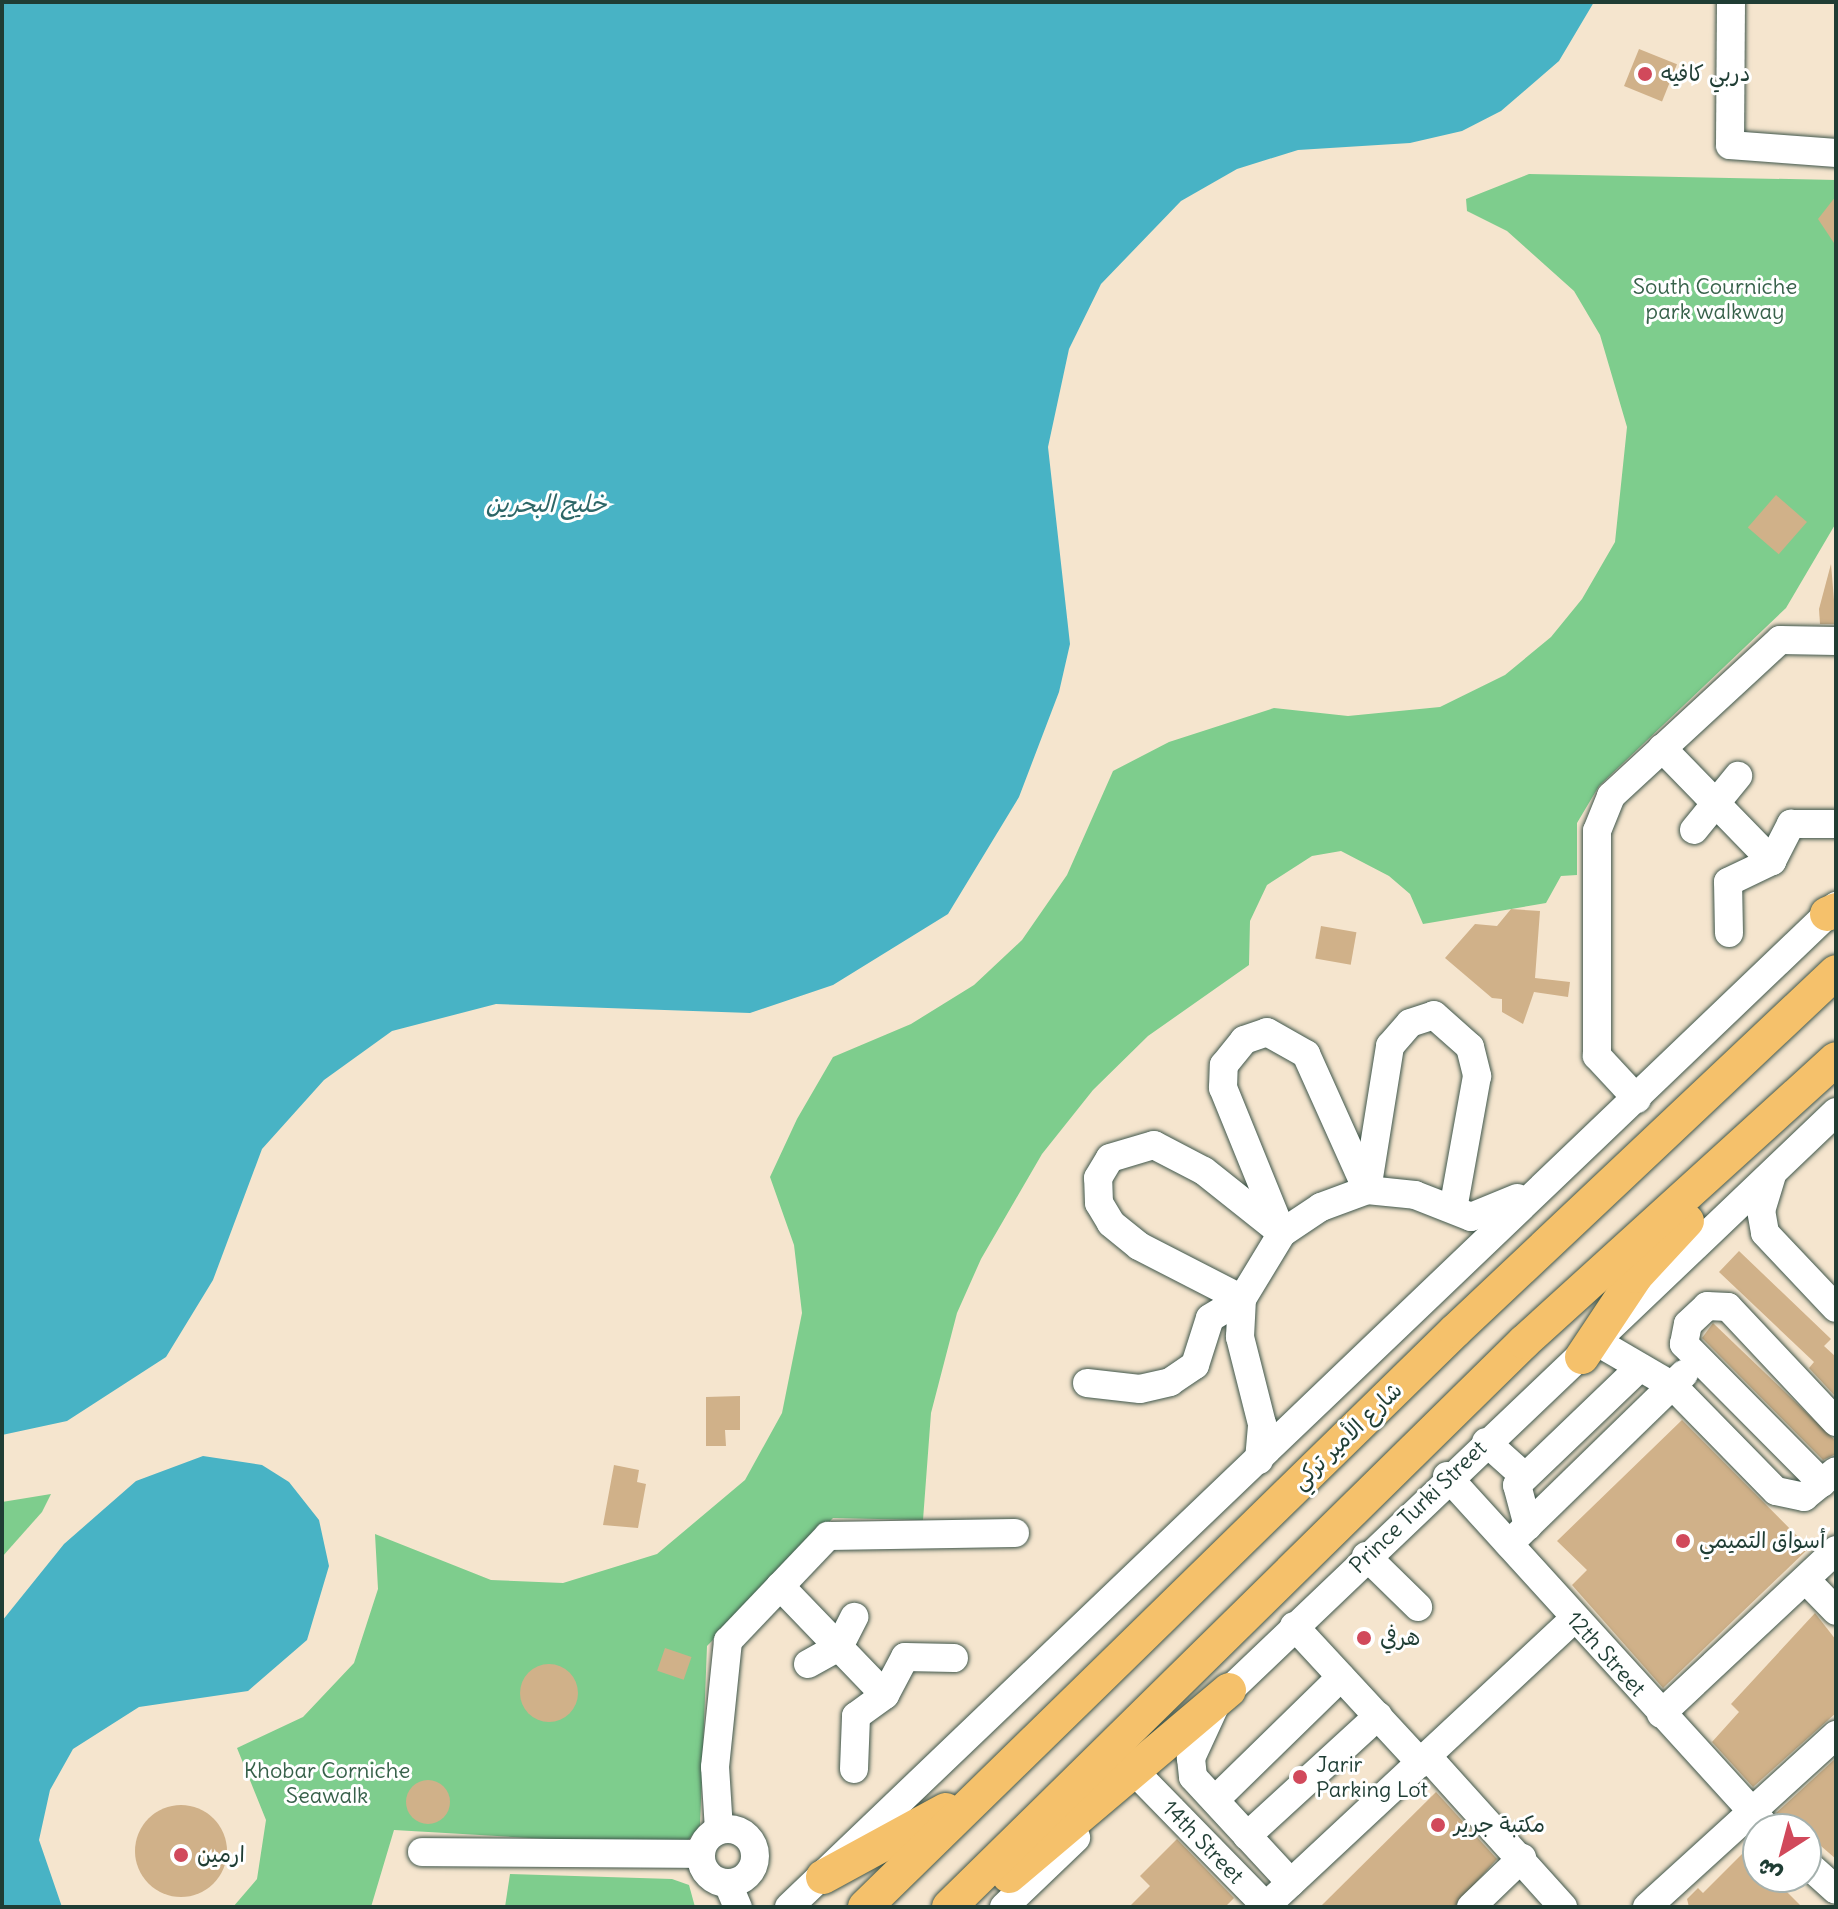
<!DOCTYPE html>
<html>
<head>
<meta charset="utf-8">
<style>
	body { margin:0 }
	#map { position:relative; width:1838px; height:1909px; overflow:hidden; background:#f5e5ce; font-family:Delius,"Playpen Sans Arabic",sans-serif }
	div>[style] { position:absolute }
	.green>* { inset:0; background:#7ecd8d }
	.water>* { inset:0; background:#48b3c5 }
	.building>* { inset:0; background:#d0b189; transform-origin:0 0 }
	.round { border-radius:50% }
	.roads { filter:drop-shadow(0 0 2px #3f564b) drop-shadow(0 0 2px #3f564b) }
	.minor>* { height:28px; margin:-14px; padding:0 14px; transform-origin:14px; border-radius:14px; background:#fff }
	.minor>.ring { margin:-14px; padding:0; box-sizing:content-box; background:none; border:28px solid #fff; border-radius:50% }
	.major>* { height:34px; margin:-17px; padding:0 17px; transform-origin:17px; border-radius:17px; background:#f5c16b }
	.dots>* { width:22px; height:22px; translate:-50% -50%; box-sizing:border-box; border:4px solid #fff; border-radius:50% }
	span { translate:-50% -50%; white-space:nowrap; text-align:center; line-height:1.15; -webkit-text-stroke:6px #fff; paint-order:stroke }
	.poi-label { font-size:22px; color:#1f3d34 }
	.left { translate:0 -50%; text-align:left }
	.park-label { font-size:22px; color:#37614a }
	.street-label { font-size:22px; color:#1f3d34 }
	.water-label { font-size:24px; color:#2d6667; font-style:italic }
	.frame { position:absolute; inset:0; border:4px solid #1f3d34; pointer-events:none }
	.north { position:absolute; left:1742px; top:1813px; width:80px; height:80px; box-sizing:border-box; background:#fff; border:2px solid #a5b1ae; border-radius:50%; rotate:216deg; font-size:22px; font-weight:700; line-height:32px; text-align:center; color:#1f3d34 }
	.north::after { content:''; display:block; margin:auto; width:28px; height:36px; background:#d1495b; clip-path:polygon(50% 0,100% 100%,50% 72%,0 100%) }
</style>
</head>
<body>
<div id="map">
	<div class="green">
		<div style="clip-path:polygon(1529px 174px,1836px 180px,1836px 523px,1786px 608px,1599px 786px,1577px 823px,1577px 875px,1561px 876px,1546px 903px,1423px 924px,1410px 894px,1389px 876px,1341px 851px,1312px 856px,1267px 885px,1250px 921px,1249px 965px,1148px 1036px,1093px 1090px,1042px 1154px,981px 1259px,957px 1313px,931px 1413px,923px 1520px,833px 1518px,707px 1646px,700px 1826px,682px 1847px,394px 1830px,371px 1907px,233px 1907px,257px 1879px,266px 1820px,237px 1748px,303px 1717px,354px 1663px,378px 1589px,375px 1534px,491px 1580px,563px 1583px,657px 1554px,745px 1480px,782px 1413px,802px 1313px,794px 1245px,770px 1177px,797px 1119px,833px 1057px,911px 1024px,974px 985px,1022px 940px,1067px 875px,1113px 771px,1169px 742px,1274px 708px,1348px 716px,1440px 707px,1505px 675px,1551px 637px,1582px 599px,1615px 542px,1627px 427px,1600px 335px,1574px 291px,1507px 231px,1467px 211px,1466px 199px)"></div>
		<div style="clip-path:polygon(51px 1494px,42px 1512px,2px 1557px,2px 1502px)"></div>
		<div style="clip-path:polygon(510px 1874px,672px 1879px,689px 1885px,695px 1907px,505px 1907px)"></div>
	</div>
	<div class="water">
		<div style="clip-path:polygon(2px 2px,1594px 2px,1559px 61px,1501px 111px,1462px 131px,1410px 143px,1298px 150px,1237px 169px,1181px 201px,1101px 284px,1069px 349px,1048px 447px,1070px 644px,1059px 692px,1019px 797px,948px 914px,833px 985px,750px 1013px,496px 1004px,392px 1031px,324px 1080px,262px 1149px,213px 1280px,166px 1357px,67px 1421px,2px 1435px)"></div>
		<div style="clip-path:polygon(203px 1456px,262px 1465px,289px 1482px,319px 1520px,329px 1566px,307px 1640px,248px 1691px,139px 1707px,73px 1749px,50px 1790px,39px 1840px,62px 1907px,2px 1907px,2px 1621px,64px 1544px,136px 1481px)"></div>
	</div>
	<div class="building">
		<div style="left:1639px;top:49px;width:41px;height:40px;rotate:22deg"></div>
		<div style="clip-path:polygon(1836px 196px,1836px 246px,1818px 219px)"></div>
		<div style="left:1776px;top:495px;width:41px;height:43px;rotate:41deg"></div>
		<div style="clip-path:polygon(1831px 564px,1836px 624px,1820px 624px,1819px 609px)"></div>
		<div style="clip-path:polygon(1511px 909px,1540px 911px,1535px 978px,1570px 982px,1568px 997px,1534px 992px,1523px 1024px,1502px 1012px,1502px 999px,1492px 998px,1445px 958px,1475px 924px,1497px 926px)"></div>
		<div style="left:1321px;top:926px;width:36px;height:33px;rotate:10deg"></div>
		<div style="clip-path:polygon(1739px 1251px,1831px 1339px,1824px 1346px,1836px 1357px,1836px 1397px,1809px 1368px,1814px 1362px,1719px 1272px)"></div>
		<div style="clip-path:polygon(1713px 1323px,1836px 1441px,1836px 1454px,1823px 1460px,1702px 1338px)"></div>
		<div style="clip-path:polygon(740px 1396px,740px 1430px,725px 1430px,726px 1446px,706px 1446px,706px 1397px)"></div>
		<div style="clip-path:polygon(1682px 1420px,1809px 1548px,1663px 1688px,1572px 1585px,1587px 1570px,1557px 1541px)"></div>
		<div style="clip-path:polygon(614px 1465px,639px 1470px,637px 1482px,646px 1484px,638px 1528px,603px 1525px)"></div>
		<div style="clip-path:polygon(1815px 1613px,1836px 1640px,1836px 1713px,1753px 1787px,1712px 1742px,1739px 1712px,1731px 1704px)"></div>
		<div style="left:665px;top:1648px;width:28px;height:24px;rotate:19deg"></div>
		<div class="round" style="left:520px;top:1664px;width:58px;height:58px"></div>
		<div style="clip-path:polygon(1836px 1758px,1836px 1859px,1814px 1840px,1806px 1846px,1806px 1829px,1789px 1829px,1776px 1813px)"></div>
		<div class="round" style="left:406px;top:1780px;width:44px;height:44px"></div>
		<div style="clip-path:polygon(1436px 1792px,1497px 1859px,1454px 1907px,1320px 1907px)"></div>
		<div class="round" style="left:135px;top:1805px;width:92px;height:92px"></div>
		<div style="clip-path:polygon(1177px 1839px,1234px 1898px,1225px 1907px,1129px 1907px,1150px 1886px,1140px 1876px)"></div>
		<div style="clip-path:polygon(1746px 1850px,1758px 1862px,1758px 1877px,1772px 1877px,1802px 1907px,1689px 1907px,1687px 1899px,1698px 1888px,1703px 1893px)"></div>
	</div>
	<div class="roads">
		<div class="minor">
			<div style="left:1731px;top:2px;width:143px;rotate:90.4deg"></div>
			<div style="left:1730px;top:145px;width:106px;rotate:4.3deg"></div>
			<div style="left:1662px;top:748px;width:158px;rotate:45.8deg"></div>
			<div style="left:1694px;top:830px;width:70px;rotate:-50.8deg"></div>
			<div style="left:1729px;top:933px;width:51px;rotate:-91.1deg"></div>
			<div style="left:1728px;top:882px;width:49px;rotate:-25.5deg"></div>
			<div style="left:1772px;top:861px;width:42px;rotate:-62.8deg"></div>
			<div style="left:1791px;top:824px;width:45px"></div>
			<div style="left:1637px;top:1099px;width:59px;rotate:-132.9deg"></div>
			<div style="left:1597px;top:1056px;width:225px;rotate:-90deg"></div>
			<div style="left:1597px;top:831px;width:38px;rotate:-68deg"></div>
			<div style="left:1611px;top:796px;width:230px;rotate:-42.7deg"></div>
			<div style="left:1780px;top:640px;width:56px;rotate:1deg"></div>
			<div style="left:1772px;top:1175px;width:37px;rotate:107deg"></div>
			<div style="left:1761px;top:1210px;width:23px;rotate:80deg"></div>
			<div style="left:1765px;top:1233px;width:103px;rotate:46.6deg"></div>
			<div style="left:1367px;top:1190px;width:146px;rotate:-80.9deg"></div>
			<div style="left:1390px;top:1046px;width:30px;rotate:-49deg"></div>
			<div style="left:1410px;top:1023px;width:25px;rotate:-18deg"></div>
			<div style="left:1434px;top:1015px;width:48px;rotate:41.6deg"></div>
			<div style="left:1470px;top:1047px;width:30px;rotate:76deg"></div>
			<div style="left:1477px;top:1076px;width:135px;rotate:100.2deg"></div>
			<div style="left:1282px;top:1233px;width:157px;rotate:-112.1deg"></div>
			<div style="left:1223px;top:1088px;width:23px;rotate:-88deg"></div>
			<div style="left:1224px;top:1065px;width:32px;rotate:-51deg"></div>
			<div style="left:1244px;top:1040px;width:24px;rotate:-19deg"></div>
			<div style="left:1267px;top:1032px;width:45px;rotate:29.4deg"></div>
			<div style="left:1306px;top:1054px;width:149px;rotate:65.8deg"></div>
			<div style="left:1242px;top:1299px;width:116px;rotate:-152.8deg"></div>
			<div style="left:1139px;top:1246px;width:36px;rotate:-141deg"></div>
			<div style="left:1111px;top:1223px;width:23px;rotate:-121deg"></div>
			<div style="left:1099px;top:1203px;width:25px;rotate:-92deg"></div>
			<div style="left:1098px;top:1178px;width:23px;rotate:-59deg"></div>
			<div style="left:1110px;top:1158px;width:46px;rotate:-16.5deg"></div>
			<div style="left:1154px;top:1145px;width:56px;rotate:27.5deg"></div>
			<div style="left:1204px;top:1171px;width:100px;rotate:38.5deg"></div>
			<div style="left:1599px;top:1343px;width:86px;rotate:30.2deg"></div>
			<div style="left:1673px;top:1386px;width:147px;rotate:45.6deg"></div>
			<div style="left:1776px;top:1491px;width:29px;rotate:12deg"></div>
			<div style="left:1804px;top:1497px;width:41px;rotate:-39.1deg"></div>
			<div style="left:1087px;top:1383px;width:53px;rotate:6.5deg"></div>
			<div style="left:1140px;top:1389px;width:31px;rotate:-13deg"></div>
			<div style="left:1170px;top:1382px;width:30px;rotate:-34deg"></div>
			<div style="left:1195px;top:1365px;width:49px;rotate:-72.3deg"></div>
			<div style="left:1210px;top:1318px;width:37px;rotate:-31deg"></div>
			<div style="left:1486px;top:1442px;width:51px;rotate:41.8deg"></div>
			<div style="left:1259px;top:1460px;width:36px;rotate:-85deg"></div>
			<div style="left:1262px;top:1424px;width:90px;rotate:-104.2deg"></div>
			<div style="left:1240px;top:1337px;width:38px;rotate:-87deg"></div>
			<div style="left:1242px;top:1299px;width:77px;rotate:-58.8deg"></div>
			<div style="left:1282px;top:1233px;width:47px;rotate:-33.7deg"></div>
			<div style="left:1321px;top:1207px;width:49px;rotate:-20.3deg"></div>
			<div style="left:1367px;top:1190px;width:48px;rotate:5.9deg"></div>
			<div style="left:1415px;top:1195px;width:60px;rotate:21.4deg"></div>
			<div style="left:1471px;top:1217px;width:50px;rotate:-22.4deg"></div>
			<div style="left:1447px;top:1476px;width:477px;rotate:47.7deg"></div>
			<div style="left:1822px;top:1483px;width:196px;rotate:-134.8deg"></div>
			<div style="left:1684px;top:1344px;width:20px;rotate:-79deg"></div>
			<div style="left:1688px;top:1324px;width:26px;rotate:-43deg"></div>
			<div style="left:1707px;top:1306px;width:21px;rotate:3deg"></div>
			<div style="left:1728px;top:1307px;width:158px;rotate:46.8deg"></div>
			<div style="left:1528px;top:1526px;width:42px;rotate:-105deg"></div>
			<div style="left:1517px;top:1485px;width:170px;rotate:-43.8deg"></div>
			<div style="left:1509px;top:1544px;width:244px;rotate:-44.2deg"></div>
			<div style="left:1366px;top:1556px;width:73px;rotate:44.4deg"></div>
			<div style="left:1806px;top:1580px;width:43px;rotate:45.9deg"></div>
			<div style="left:780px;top:1586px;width:151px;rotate:46.1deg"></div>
			<div style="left:1294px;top:1626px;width:187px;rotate:47.2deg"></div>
			<div style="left:808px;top:1664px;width:35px;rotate:-29deg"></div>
			<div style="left:839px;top:1647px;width:34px;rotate:-63deg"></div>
			<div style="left:1215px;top:1704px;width:858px;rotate:-43.63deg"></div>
			<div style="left:1216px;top:1704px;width:60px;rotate:114.8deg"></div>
			<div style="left:1191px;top:1758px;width:19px;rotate:84deg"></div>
			<div style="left:1193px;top:1777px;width:144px;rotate:47.2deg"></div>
			<div style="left:1661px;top:1714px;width:240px;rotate:-43.1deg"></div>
			<div style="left:1428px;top:1757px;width:202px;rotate:48deg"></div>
			<div style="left:854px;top:1769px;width:53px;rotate:-87.8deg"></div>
			<div style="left:856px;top:1716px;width:36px;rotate:-36deg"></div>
			<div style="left:885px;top:1695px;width:43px;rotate:-62.2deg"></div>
			<div style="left:905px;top:1657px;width:49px;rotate:1.2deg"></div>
			<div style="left:1140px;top:1777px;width:182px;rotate:45.7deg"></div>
			<div style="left:1215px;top:1800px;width:176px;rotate:-44.3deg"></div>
			<div class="ring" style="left:701px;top:1829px;width:26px;height:26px"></div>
			<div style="left:719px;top:1830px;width:63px;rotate:-93.6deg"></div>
			<div style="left:715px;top:1767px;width:127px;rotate:-84.1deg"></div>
			<div style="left:728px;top:1641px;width:145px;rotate:-46.4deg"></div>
			<div style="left:828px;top:1536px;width:187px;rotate:-0.9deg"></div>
			<div style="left:1247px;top:1836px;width:178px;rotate:-42.5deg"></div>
			<div style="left:422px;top:1852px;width:278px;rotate:0.4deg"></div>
			<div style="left:1806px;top:1863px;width:40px;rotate:42deg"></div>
			<div style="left:728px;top:1884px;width:25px;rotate:67deg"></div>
			<div style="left:1266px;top:1906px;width:421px;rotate:-43deg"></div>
			<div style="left:789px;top:1907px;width:1449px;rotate:-43.71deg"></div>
			<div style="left:1004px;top:1907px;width:100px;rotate:-43.8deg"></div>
			<div style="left:1471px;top:1907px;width:71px;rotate:-43.9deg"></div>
			<div style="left:1647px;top:1907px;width:256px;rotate:-42.3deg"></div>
		</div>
		<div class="major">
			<div style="left:1827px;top:914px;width:10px;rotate:-24deg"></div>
			<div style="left:1582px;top:1357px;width:97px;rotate:-56.3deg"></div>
			<div style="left:1636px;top:1276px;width:75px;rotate:-47.2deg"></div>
			<div style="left:1009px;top:1876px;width:288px;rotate:-40.2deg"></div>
			<div style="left:823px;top:1877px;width:140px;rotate:-28.6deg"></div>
			<div style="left:865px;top:1907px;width:825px;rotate:-44.31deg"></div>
			<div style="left:1455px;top:1331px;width:523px;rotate:-43.3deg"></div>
			<div style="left:949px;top:1907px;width:806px;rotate:-44.5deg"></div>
			<div style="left:1524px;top:1342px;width:421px;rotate:-42.2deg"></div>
		</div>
	</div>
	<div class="dots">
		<div style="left:1645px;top:74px;background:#d1495b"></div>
		<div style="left:1683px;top:1541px;background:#d1495b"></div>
		<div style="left:1364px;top:1638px;background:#d1495b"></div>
		<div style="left:1300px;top:1777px;background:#d1495b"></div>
		<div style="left:1438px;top:1825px;background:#d1495b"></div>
		<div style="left:181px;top:1855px;background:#d1495b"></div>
	</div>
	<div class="poi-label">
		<span class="left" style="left:1661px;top:74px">دربي كافيه</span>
		<span class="left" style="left:1699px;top:1541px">أسواق التميمي</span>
		<span class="left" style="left:1380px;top:1638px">هرفي</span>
		<span class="left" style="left:1316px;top:1777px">Jarir<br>Parking Lot</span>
		<span class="left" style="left:1454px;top:1825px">مكتبة جرير</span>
		<span class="left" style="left:197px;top:1855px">ارمين</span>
	</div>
	<div class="park-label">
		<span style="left:1715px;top:299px">South Courniche<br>park walkway</span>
		<span style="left:327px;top:1783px">Khobar Corniche<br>Seawalk</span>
	</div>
	<div class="street-label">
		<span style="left:1347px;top:1436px;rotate:-44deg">شارع الأمير تركي</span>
		<span style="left:1418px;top:1507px;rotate:-44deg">Prince Turki Street</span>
		<span style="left:1606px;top:1654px;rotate:48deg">12th Street</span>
		<span style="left:1203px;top:1842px;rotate:46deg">14th Street</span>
	</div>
	<div class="water-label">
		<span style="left:546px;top:504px">خليج البحرين</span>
	</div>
	<div class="frame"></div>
	<div class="north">ش</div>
</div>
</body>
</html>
